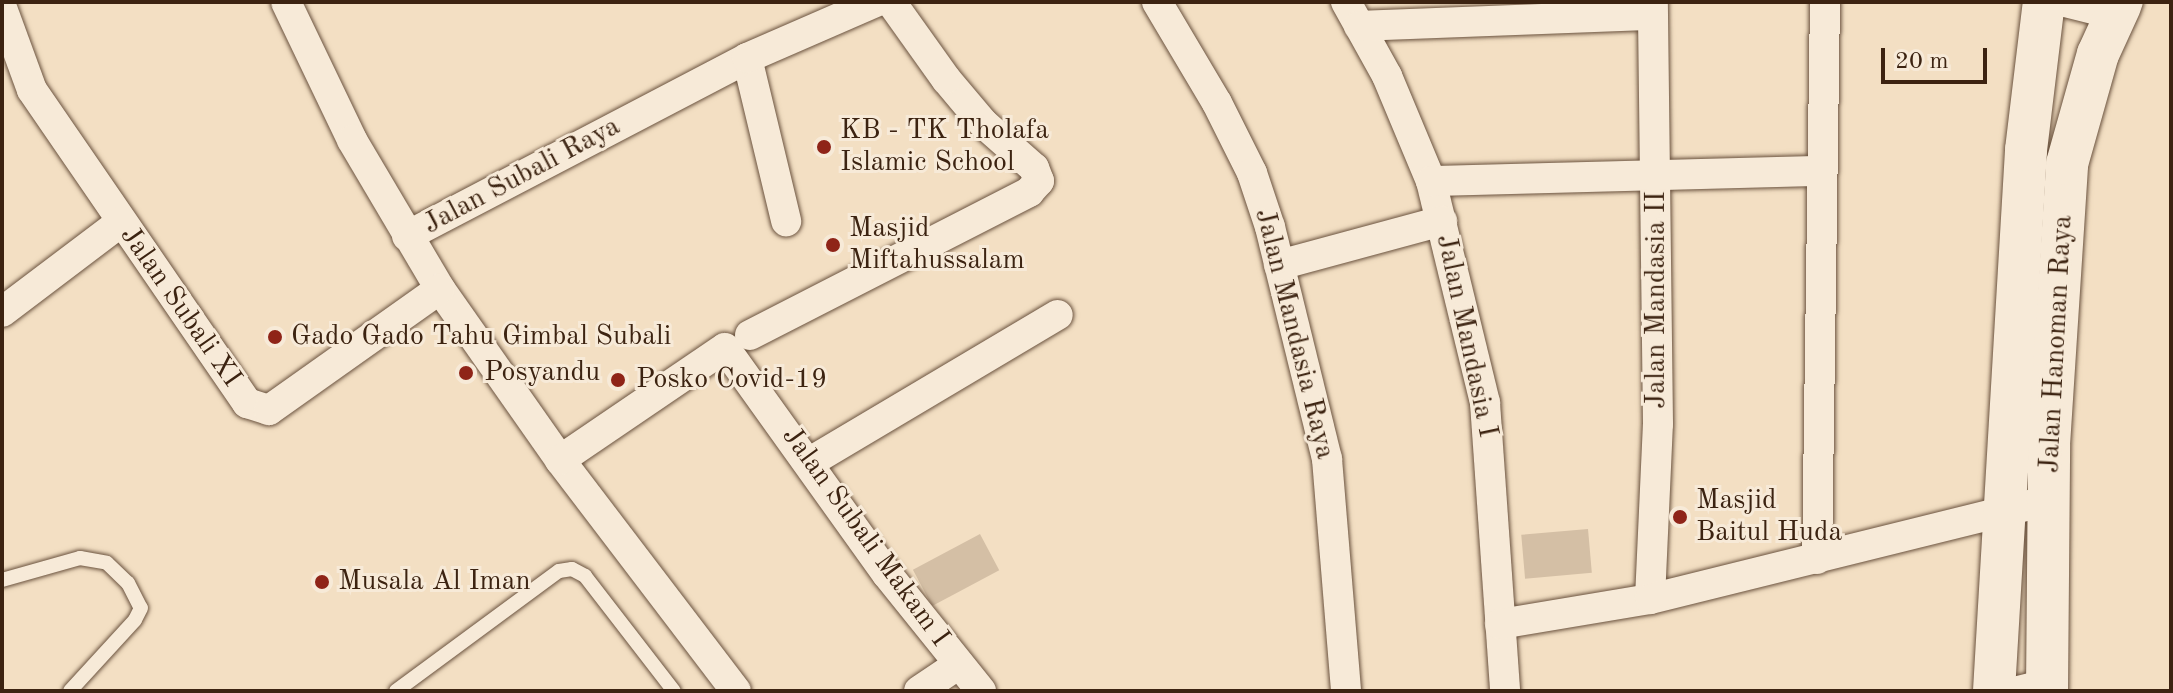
<!DOCTYPE html>
<html>
<head>
<meta charset="utf-8">
<style>
	body { margin:0 }
	#map { position:relative; width:2173px; height:693px; overflow:hidden; background:#f3dfc3; font-family:"Old Standard TT",serif }
	div>[style] { position:absolute }
	.green>* { inset:0; background:#d4bfa5; transform-origin:0 0 }
	.roads { filter:drop-shadow(0 0 2px #6a523e) drop-shadow(0 0 2px #6a523e) }
	.lane>* { height:14px; margin:-7px; padding:0 7px; transform-origin:7px; border-radius:7px; background:#f7ead8 }
	.street>* { height:30px; margin:-15px; padding:0 15px; transform-origin:15px; border-radius:15px; background:#f7ead8 }
	.secondary>* { height:42px; margin:-21px; padding:0 21px; transform-origin:21px; border-radius:21px; background:#f7ead8 }
	.dots>* { width:22px; height:22px; translate:-50% -50%; box-sizing:border-box; border:4px solid #f7ead8; border-radius:50% }
	span { translate:-50% -50%; white-space:nowrap; text-align:center; line-height:1.15; -webkit-text-stroke:6px #f7ead8; paint-order:stroke }
	.poi-label { font-size:28px; color:#3c2311 }
	.left { translate:0 -50%; text-align:left }
	.street-label { font-size:28px; color:#3c2311 }
	.frame { position:absolute; inset:0; border:4px solid #3c2311; pointer-events:none }
	.scale { position:absolute; left:1881px; top:48px; width:106px; height:36px; box-sizing:border-box; border:4px solid #3c2311; border-top:0; padding-left:10px; font-size:24px; line-height:28px; white-space:nowrap; color:#3c2311; -webkit-text-stroke:6px #f7ead8; paint-order:stroke }
</style>
</head>
<body>
<div id="map">
	<div class="green">
		<div style="left:1588px;top:529px;width:44px;height:67px;rotate:85deg"></div>
		<div style="left:980px;top:534px;width:41px;height:76px;rotate:62deg"></div>
	</div>
	<div class="roads">
		<div class="lane">
			<div style="left:2px;top:580px;width:81px;rotate:-15.8deg"></div>
			<div style="left:80px;top:558px;width:27px;rotate:10deg"></div>
			<div style="left:107px;top:563px;width:29px;rotate:44deg"></div>
			<div style="left:128px;top:583px;width:28px;rotate:63deg"></div>
			<div style="left:141px;top:608px;width:13px;rotate:117deg"></div>
			<div style="left:135px;top:620px;width:96px;rotate:132.5deg"></div>
			<div style="left:396px;top:691px;width:202px;rotate:-36.4deg"></div>
			<div style="left:559px;top:571px;width:13px;rotate:-9deg"></div>
			<div style="left:572px;top:569px;width:15px;rotate:28deg"></div>
			<div style="left:585px;top:576px;width:145px;rotate:52.3deg"></div>
		</div>
		<div class="street">
			<div style="left:286px;top:2px;width:153px;rotate:64.4deg"></div>
			<div style="left:352px;top:140px;width:173px;rotate:59.4deg"></div>
			<div style="left:440px;top:289px;width:209px;rotate:54.9deg"></div>
			<div style="left:560px;top:460px;width:290px;rotate:52.7deg"></div>
			<div style="left:1157px;top:2px;width:117px;rotate:59.3deg"></div>
			<div style="left:1217px;top:103px;width:78px;rotate:63.4deg"></div>
			<div style="left:1252px;top:173px;width:57px;rotate:71.6deg"></div>
			<div style="left:1270px;top:227px;width:239px;rotate:76.2deg"></div>
			<div style="left:1327px;top:459px;width:233px;rotate:85.3deg"></div>
			<div style="left:1346px;top:2px;width:85px;rotate:61deg"></div>
			<div style="left:1387px;top:76px;width:114px;rotate:67.3deg"></div>
			<div style="left:1431px;top:181px;width:228px;rotate:76.3deg"></div>
			<div style="left:1485px;top:403px;width:289px;rotate:86deg"></div>
			<div style="left:2065px;top:2px;width:37px;rotate:14deg"></div>
			<div style="left:2101px;top:11px;width:28px;rotate:-18deg"></div>
			<div style="left:2px;top:8px;width:87px;rotate:69.9deg"></div>
			<div style="left:32px;top:90px;width:380px;rotate:55.5deg"></div>
			<div style="left:247px;top:403px;width:23px;rotate:18deg"></div>
			<div style="left:269px;top:410px;width:209px;rotate:-35.3deg"></div>
			<div style="left:1359px;top:26px;width:293px;rotate:-2.2deg"></div>
			<div style="left:747px;top:58px;width:168px;rotate:76.5deg"></div>
			<div style="left:1431px;top:181px;width:388px;rotate:-1.5deg"></div>
			<div style="left:407px;top:236px;width:384px;rotate:-27.6deg"></div>
			<div style="left:747px;top:58px;width:141px;rotate:-23.5deg"></div>
			<div style="left:1279px;top:265px;width:169px;rotate:-15.1deg"></div>
			<div style="left:2px;top:312px;width:149px;rotate:-37.1deg"></div>
			<div style="left:750px;top:335px;width:314px;rotate:-27.1deg"></div>
			<div style="left:1029px;top:192px;width:15px;rotate:-48deg"></div>
			<div style="left:1039px;top:181px;width:14px;rotate:-111deg"></div>
			<div style="left:1034px;top:168px;width:68px;rotate:-138.6deg"></div>
			<div style="left:983px;top:123px;width:57px;rotate:-130.1deg"></div>
			<div style="left:946px;top:79px;width:95px;rotate:-125.5deg"></div>
			<div style="left:560px;top:460px;width:199px;rotate:-34.2deg"></div>
			<div style="left:725px;top:348px;width:278px;rotate:54.4deg"></div>
			<div style="left:887px;top:574px;width:150px;rotate:51.2deg"></div>
			<div style="left:810px;top:462px;width:288px;rotate:-30.7deg"></div>
			<div style="left:1817px;top:559px;width:557px;rotate:-89.18deg"></div>
			<div style="left:1650px;top:599px;width:175px;rotate:-87.4deg"></div>
			<div style="left:1658px;top:424px;width:422px;rotate:-90.7deg"></div>
			<div style="left:1500px;top:624px;width:152px;rotate:-9.5deg"></div>
			<div style="left:1650px;top:599px;width:411px;rotate:-13.9deg"></div>
			<div style="left:919px;top:691px;width:48px;rotate:-34deg"></div>
			<div style="left:2018px;top:691px;width:30px;rotate:-14deg"></div>
		</div>
		<div class="secondary">
			<div style="left:1994px;top:691px;width:542px;rotate:-86.61deg"></div>
			<div style="left:2026px;top:150px;width:149px;rotate:-83.1deg"></div>
			<div style="left:2047px;top:691px;width:246px;rotate:-89.5deg"></div>
			<div style="left:2049px;top:445px;width:282px;rotate:-86.3deg"></div>
			<div style="left:2067px;top:164px;width:114px;rotate:-74.3deg"></div>
			<div style="left:2098px;top:54px;width:53px;rotate:-65.4deg"></div>
		</div>
	</div>
	<div class="dots">
		<div style="left:824px;top:147px;background:#8f2418"></div>
		<div style="left:833px;top:245px;background:#8f2418"></div>
		<div style="left:275px;top:337px;background:#8f2418"></div>
		<div style="left:466px;top:373px;background:#8f2418"></div>
		<div style="left:618px;top:380px;background:#8f2418"></div>
		<div style="left:1680px;top:517px;background:#8f2418"></div>
		<div style="left:322px;top:582px;background:#8f2418"></div>
	</div>
	<div class="poi-label">
		<span class="left" style="left:840px;top:147px">KB - TK Tholafa<br>Islamic School</span>
		<span class="left" style="left:849px;top:245px">Masjid<br>Miftahussalam</span>
		<span class="left" style="left:291px;top:337px">Gado Gado Tahu Gimbal Subali</span>
		<span class="left" style="left:484px;top:373px">Posyandu</span>
		<span class="left" style="left:636px;top:380px">Posko Covid-19</span>
		<span class="left" style="left:1696px;top:517px">Masjid<br>Baitul Huda</span>
		<span class="left" style="left:338px;top:582px">Musala Al Iman</span>
	</div>
	<div class="street-label">
		<span style="left:522px;top:176px;rotate:-28deg">Jalan Subali Raya</span>
		<span style="left:1657px;top:300px;rotate:-90deg">Jalan Mandasia II</span>
		<span style="left:180px;top:307px;rotate:55deg">Jalan Subali XI</span>
		<span style="left:1294px;top:334px;rotate:76deg">Jalan Mandasia Raya</span>
		<span style="left:1466px;top:336px;rotate:78deg">Jalan Mandasia I</span>
		<span style="left:2057px;top:344px;rotate:-87deg">Jalan Hanoman Raya</span>
		<span style="left:865px;top:537px;rotate:54deg">Jalan Subali Makam I</span>
	</div>
	<div class="frame"></div>
	<div class="scale">20 m</div>
</div>
</body>
</html>
